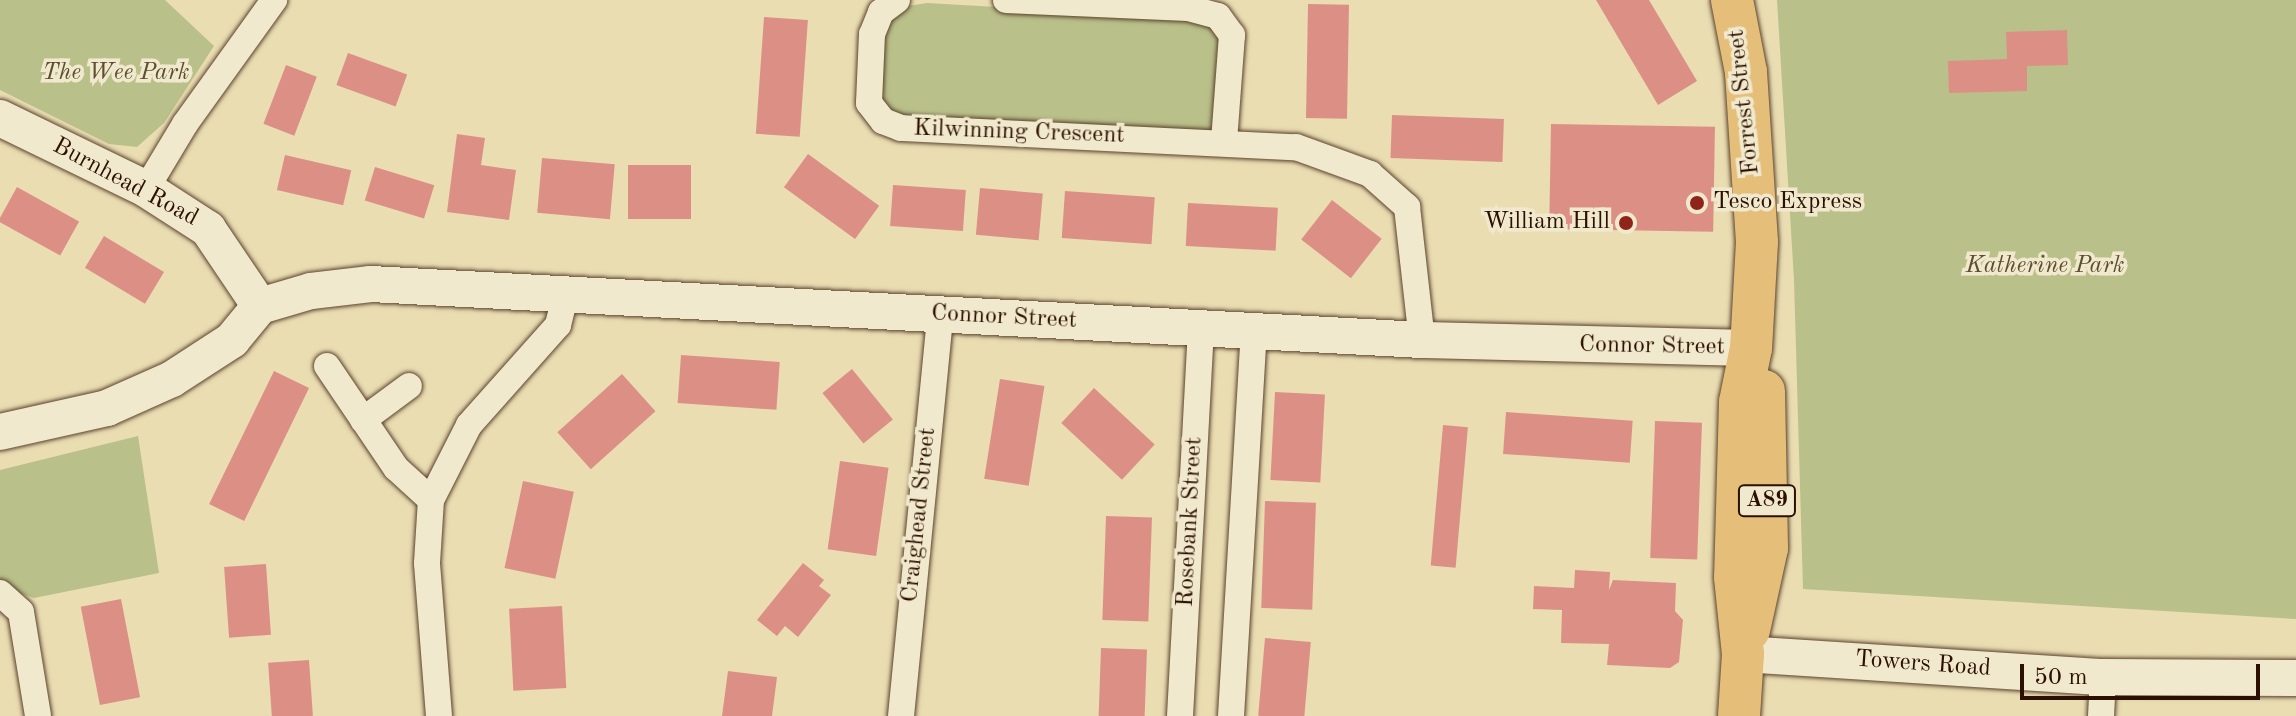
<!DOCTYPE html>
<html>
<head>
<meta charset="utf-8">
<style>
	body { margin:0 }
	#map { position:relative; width:2296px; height:716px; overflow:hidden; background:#eaddb2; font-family:"Old Standard TT",serif }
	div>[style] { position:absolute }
	.green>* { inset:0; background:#bac08a }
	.building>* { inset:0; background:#dc9085; transform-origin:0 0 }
	.roads { filter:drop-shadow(0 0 2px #5b432c) drop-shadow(0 0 2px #5b432c) }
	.street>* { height:26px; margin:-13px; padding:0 13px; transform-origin:13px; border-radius:13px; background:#f1e9cd }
	.secondary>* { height:36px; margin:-18px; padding:0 18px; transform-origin:18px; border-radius:18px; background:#f1e9cd }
	.primary>* { height:42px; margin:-21px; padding:0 21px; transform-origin:21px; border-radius:21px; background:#e5be79 }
	.dots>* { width:22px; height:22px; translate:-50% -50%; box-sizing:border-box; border:4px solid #f1e9cd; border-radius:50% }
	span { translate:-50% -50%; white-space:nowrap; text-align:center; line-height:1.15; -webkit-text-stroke:7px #f1e9cd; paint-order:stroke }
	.shield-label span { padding:2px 6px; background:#f1e9cd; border:2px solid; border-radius:6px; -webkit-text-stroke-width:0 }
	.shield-label { font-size:22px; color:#2b1000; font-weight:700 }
	.park-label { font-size:24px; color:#5d4e30; font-style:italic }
	.street-label { font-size:24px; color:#2b1000 }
	.poi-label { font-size:24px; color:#2b1000 }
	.left { translate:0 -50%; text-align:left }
	.right { translate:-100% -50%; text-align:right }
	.scale { position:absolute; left:2020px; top:664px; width:240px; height:36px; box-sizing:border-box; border:4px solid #2b1000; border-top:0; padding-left:10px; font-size:24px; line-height:28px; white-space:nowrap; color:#2b1000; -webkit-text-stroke:6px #f1e9cd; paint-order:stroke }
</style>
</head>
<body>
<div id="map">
	<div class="green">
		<div style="clip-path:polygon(0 0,165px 0,214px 46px,164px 123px,137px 147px,109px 144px,0 90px)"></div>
		<div style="clip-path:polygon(1777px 0,2296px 0,2296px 619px,1803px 589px,1794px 280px)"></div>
		<div style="clip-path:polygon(927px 3px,1208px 19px,1224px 38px,1217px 131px,902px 121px,874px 102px,877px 35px,901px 7px)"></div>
		<div style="clip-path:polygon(138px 436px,159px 573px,34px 598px,0 587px,0 470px)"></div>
	</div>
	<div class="building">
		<div style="clip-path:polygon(1596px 0,1649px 0,1697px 81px,1658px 105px)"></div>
		<div style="left:1308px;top:4px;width:41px;height:114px;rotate:1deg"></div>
		<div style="left:764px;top:17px;width:44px;height:117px;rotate:4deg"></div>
		<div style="clip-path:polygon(2067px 30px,2068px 65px,2027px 66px,2027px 91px,1949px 93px,1948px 61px,2007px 59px,2006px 32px)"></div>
		<div style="left:348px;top:53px;width:63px;height:34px;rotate:20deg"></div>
		<div style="left:286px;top:65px;width:33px;height:63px;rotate:21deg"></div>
		<div style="left:1392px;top:115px;width:112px;height:43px;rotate:2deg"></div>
		<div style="left:1551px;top:124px;width:164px;height:105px;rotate:1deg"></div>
		<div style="clip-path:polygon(457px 134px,485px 138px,481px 165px,516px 170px,509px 220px,447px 212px)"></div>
		<div style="left:808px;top:154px;width:88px;height:41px;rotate:36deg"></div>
		<div style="left:285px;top:155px;width:68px;height:36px;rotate:13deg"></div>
		<div style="left:542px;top:158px;width:73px;height:55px;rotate:5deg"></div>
		<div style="left:628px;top:165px;width:63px;height:54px"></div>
		<div style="left:375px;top:167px;width:62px;height:35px;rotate:17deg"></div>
		<div style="left:893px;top:185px;width:73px;height:41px;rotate:4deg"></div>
		<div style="left:17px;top:187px;width:71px;height:39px;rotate:29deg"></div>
		<div style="left:980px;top:188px;width:63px;height:47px;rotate:5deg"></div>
		<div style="left:1065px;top:191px;width:90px;height:47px;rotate:4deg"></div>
		<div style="left:1332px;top:200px;width:63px;height:50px;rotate:38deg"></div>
		<div style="left:1188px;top:203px;width:90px;height:43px;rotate:3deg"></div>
		<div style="left:104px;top:236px;width:70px;height:37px;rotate:31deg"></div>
		<div style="left:681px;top:355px;width:99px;height:48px;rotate:4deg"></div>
		<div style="left:852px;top:369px;width:65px;height:38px;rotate:51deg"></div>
		<div style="left:274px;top:371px;width:39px;height:148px;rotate:26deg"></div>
		<div style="left:622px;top:374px;width:50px;height:87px;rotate:48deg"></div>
		<div style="left:1000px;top:379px;width:45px;height:101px;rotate:9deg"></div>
		<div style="left:1094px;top:388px;width:83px;height:48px;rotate:43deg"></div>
		<div style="left:1275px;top:392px;width:50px;height:88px;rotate:3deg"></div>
		<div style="left:1506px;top:412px;width:127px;height:42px;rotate:4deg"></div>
		<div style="left:1655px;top:421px;width:47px;height:137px;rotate:2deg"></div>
		<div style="left:1443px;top:425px;width:25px;height:141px;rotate:5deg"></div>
		<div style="left:840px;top:461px;width:49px;height:89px;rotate:8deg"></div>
		<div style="left:523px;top:481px;width:52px;height:89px;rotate:12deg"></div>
		<div style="left:1265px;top:501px;width:51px;height:107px;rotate:2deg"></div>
		<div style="left:1106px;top:516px;width:46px;height:104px;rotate:2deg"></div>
		<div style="clip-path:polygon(803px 563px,824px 580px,819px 586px,831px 595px,798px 637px,785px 626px,777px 636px,757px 620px)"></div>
		<div style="left:266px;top:564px;width:71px;height:42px;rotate:86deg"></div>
		<div style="clip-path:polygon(1575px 570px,1610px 572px,1609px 590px,1613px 580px,1676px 583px,1675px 611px,1683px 620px,1679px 662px,1670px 668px,1607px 665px,1609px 644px,1561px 643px,1562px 610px,1533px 609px,1534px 586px,1574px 588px)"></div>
		<div style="left:121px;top:599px;width:100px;height:41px;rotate:79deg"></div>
		<div style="left:562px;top:606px;width:82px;height:53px;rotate:87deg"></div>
		<div style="left:1265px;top:638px;width:46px;height:78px;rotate:5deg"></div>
		<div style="left:1101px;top:648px;width:46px;height:68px;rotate:2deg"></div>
		<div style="left:309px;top:660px;width:56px;height:41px;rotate:86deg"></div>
		<div style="clip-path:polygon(728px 671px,777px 677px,772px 716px,722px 716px)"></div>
	</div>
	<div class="roads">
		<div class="street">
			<div style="left:897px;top:0;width:20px;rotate:143deg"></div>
			<div style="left:881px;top:12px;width:24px;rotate:112deg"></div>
			<div style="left:872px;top:34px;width:69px;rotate:92.5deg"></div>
			<div style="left:869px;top:103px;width:23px;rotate:52deg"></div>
			<div style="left:883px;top:121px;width:19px;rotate:21deg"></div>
			<div style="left:901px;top:128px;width:395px;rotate:2.8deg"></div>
			<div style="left:1296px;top:147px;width:79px;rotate:20deg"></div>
			<div style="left:1370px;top:174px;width:50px;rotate:41.7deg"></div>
			<div style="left:1407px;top:207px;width:134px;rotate:83.6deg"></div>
			<div style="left:1006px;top:0;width:182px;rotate:2.5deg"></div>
			<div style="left:1188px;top:8px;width:31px;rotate:15deg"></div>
			<div style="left:1218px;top:16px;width:24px;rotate:54deg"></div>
			<div style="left:1232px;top:35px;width:106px;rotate:94.3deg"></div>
			<div style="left:146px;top:189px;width:76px;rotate:-59deg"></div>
			<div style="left:185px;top:124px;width:153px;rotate:-54.3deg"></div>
			<div style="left:327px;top:366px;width:123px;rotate:55.9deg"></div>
			<div style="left:396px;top:468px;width:47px;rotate:42.4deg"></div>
			<div style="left:363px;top:420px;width:57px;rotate:-36.5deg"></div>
			<div style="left:0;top:593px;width:28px;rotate:42deg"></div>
			<div style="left:21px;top:612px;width:105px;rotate:80.7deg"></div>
			<div style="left:439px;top:716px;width:153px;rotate:-94.5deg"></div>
			<div style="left:427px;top:563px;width:63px;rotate:-86.4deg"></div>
			<div style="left:431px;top:500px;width:84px;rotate:-63.1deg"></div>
			<div style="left:469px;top:425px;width:134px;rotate:-48.3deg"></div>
			<div style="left:558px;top:325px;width:30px;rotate:-76deg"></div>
			<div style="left:901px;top:716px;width:403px;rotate:-84.4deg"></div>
			<div style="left:1180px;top:716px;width:388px;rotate:-86.9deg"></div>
			<div style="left:1231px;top:716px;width:386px;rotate:-86.6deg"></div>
			<div style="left:2101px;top:716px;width:39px;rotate:-87deg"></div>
		</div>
		<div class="secondary">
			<div style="left:0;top:118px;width:162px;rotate:25.9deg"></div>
			<div style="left:146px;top:189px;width:74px;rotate:32.8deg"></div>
			<div style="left:208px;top:229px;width:93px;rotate:56deg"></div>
			<div style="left:260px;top:306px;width:53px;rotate:-16.4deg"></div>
			<div style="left:311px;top:291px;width:60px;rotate:-6.7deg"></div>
			<div style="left:371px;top:284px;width:1052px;rotate:3.05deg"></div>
			<div style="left:1422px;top:340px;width:329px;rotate:1.4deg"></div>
			<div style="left:0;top:432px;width:110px;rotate:-12.6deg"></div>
			<div style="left:107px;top:408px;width:71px;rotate:-24deg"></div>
			<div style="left:172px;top:379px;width:72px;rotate:-33deg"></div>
			<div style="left:232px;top:340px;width:44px;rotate:-50.5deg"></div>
			<div style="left:1743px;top:654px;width:361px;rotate:3.7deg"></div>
			<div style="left:2103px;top:677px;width:193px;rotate:0.3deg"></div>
		</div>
		<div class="primary">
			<div style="left:1732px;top:0;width:73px;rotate:79deg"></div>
			<div style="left:1746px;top:72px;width:170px;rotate:86.3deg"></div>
			<div style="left:1757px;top:242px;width:106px;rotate:93.2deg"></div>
			<div style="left:1751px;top:348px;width:55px;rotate:101.5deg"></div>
			<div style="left:1740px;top:402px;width:175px;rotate:91.6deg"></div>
			<div style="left:1735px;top:577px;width:77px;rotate:84.1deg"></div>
			<div style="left:1743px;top:654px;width:62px;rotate:93.7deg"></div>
			<div style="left:1749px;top:630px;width:84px;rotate:-77.6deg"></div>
			<div style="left:1767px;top:548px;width:157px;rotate:-91.1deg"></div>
		</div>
	</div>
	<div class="dots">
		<div style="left:1697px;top:203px;background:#8f2418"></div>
		<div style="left:1626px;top:223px;background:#8f2418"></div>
	</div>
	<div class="shield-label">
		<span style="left:1767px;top:501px">A89</span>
	</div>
	<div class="park-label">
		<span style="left:116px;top:74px">The Wee Park</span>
		<span style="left:2045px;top:267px">Katherine Park</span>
	</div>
	<div class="street-label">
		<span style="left:1745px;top:102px;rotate:-96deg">Forrest Street</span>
		<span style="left:1019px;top:133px;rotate:2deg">Kilwinning Crescent</span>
		<span style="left:125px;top:183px;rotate:28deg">Burnhead Road</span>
		<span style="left:1004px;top:318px;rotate:3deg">Connor Street</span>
		<span style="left:1652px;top:347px;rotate:1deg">Connor Street</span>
		<span style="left:920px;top:515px;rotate:-84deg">Craighead Street</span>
		<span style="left:1191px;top:522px;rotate:-87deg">Rosebank Street</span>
		<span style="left:1923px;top:665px;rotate:4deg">Towers Road</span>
	</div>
	<div class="poi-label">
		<span class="left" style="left:1713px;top:203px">Tesco Express</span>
		<span class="right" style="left:1610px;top:223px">William Hill</span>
	</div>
	<div class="scale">50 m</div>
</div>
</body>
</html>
